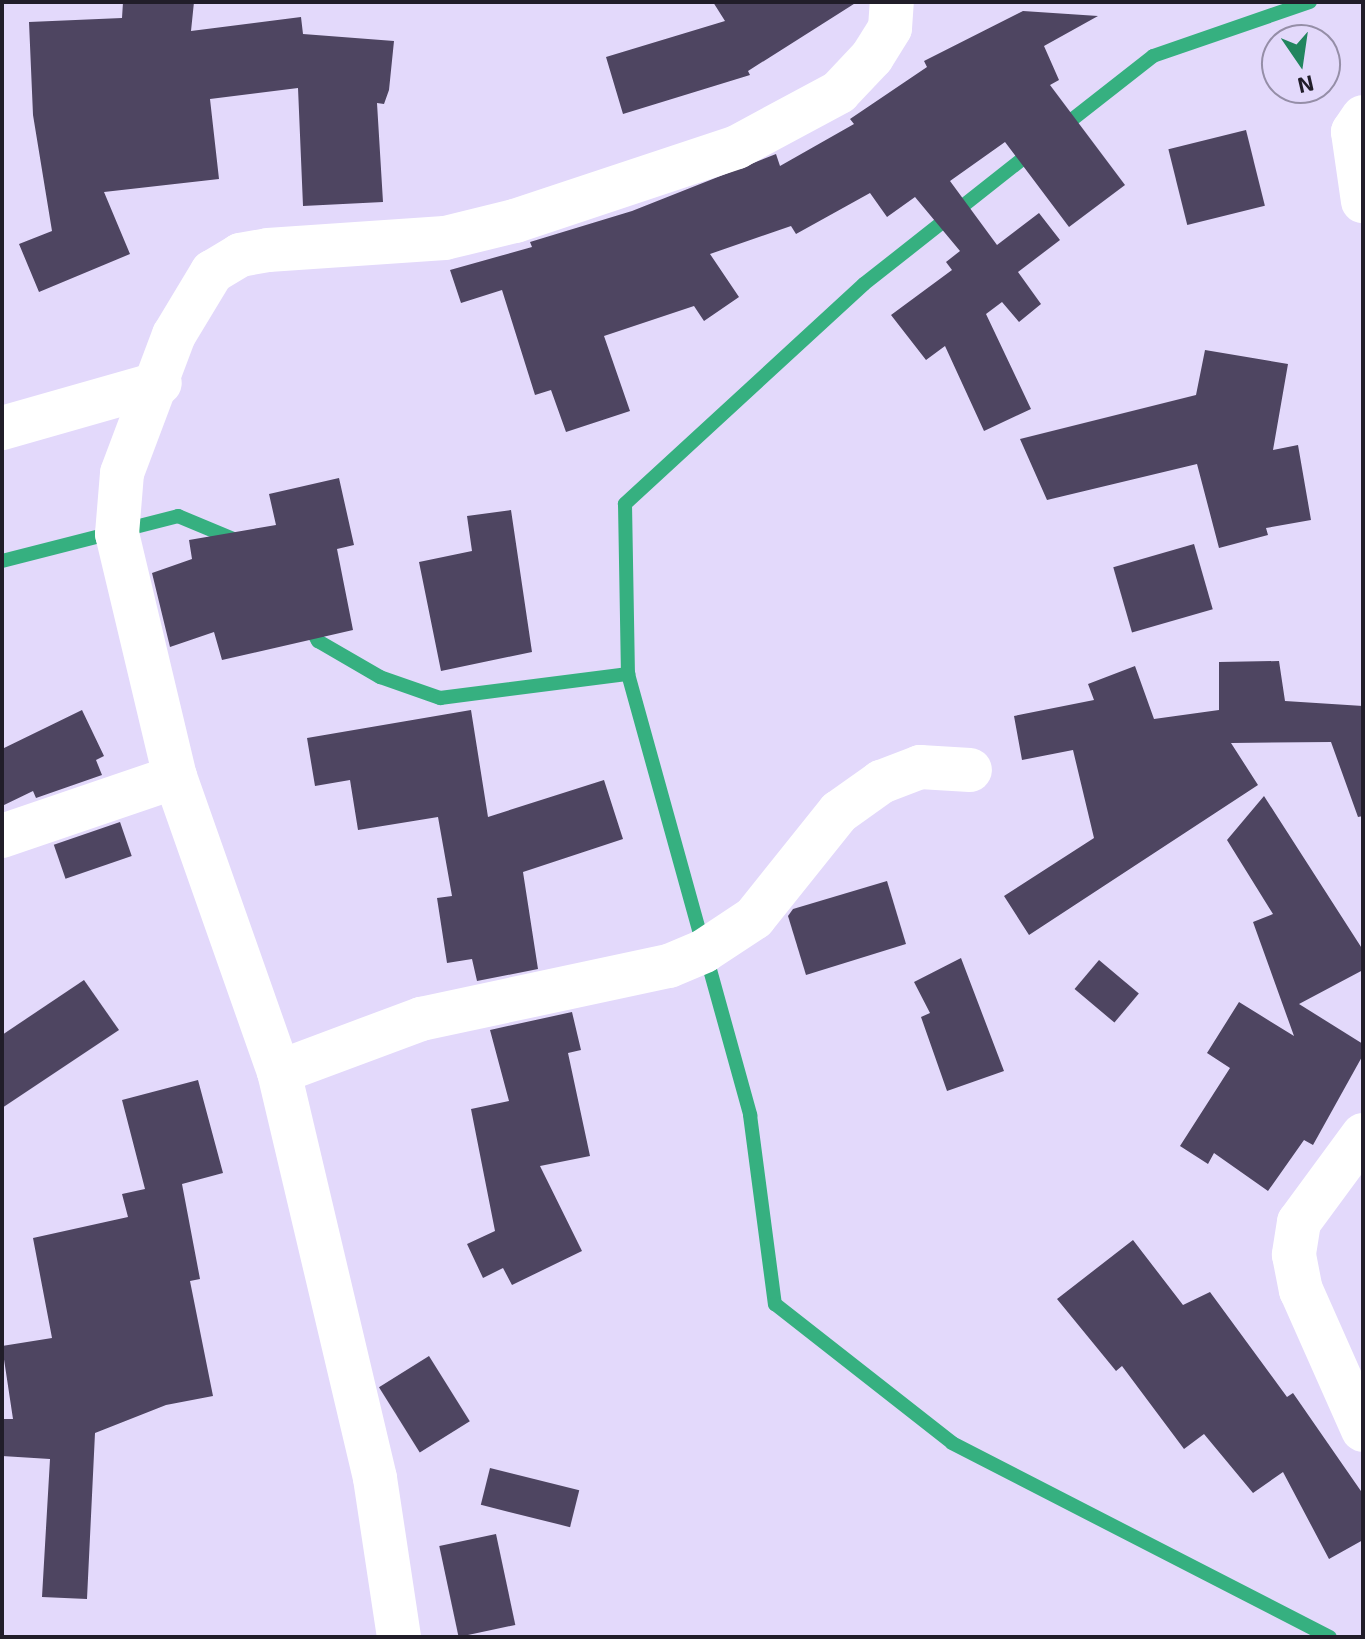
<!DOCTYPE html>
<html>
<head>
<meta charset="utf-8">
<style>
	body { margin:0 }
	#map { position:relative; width:1365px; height:1639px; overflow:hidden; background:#e3d9fb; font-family:"Exo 2",sans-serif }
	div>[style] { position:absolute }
	.stream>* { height:14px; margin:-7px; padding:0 7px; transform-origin:7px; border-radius:7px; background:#36b080 }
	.building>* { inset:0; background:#4e4561; transform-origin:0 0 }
	.minor>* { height:44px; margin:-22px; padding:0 22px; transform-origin:22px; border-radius:22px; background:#fff }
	span { translate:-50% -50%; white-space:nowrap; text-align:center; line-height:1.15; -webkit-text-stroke:8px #e3d9fb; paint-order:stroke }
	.frame { position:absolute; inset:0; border:4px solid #211d29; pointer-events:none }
	.north { position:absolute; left:1261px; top:24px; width:80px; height:80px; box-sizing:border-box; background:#e3d9fb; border:2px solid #958ea7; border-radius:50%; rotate:167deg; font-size:22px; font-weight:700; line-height:32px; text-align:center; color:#211d29 }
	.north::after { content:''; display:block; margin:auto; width:28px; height:36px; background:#21855e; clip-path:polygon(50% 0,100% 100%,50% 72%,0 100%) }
</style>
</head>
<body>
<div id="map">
	<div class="stream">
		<div style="left:1060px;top:129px;width:118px;rotate:-38.1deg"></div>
		<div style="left:1153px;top:56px;width:166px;rotate:-19deg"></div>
		<div style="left:1035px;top:149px;width:218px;rotate:141.7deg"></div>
		<div style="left:864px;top:284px;width:325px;rotate:137.4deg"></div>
		<div style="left:625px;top:504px;width:170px;rotate:89deg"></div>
		<div style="left:628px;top:674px;width:458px;rotate:74.5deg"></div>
		<div style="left:750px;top:1115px;width:191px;rotate:82.5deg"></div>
		<div style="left:775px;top:1304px;width:225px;rotate:38.1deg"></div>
		<div style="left:952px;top:1443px;width:425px;rotate:27.2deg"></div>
		<div style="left:2px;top:561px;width:182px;rotate:-14.3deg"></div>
		<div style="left:178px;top:516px;width:65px;rotate:22.6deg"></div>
		<div style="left:308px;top:623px;width:21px;rotate:61deg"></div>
		<div style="left:318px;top:641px;width:72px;rotate:30.1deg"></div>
		<div style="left:380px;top:677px;width:64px;rotate:19.3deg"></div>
		<div style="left:440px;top:698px;width:190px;rotate:-7.3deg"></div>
	</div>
	<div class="building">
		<div style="clip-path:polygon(123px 2px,194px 2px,191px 31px,301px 17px,303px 34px,394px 41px,389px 90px,384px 104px,377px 103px,383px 202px,303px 206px,298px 88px,210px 99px,219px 179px,104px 192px,130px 254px,39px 292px,19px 244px,52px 231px,33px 115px,29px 22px,122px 18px)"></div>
		<div style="clip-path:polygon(713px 2px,857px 2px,748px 71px,750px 75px,623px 114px,606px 57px,725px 21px)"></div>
		<div style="clip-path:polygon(1023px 11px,1098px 16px,1044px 46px,1059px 80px,1050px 85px,1125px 185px,1069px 227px,1005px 142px,950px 181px,997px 245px,1039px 213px,1060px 240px,1018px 272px,1041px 304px,1019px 322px,1002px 302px,986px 314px,1031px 409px,984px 431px,945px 346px,926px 360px,891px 315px,952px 270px,946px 262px,960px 251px,915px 197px,887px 217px,870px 193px,796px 234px,791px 226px,710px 254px,739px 297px,704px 321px,694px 306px,604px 336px,630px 411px,566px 432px,551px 390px,535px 395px,502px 290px,461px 303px,450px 270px,532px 247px,530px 242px,632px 211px,776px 154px,780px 166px,854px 124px,850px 119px,927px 67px,924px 61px)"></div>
		<div style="left:1246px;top:130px;width:78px;height:80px;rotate:76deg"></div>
		<div style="clip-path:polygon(1205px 350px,1288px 364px,1273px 450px,1298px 445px,1311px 520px,1266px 528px,1268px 535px,1219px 548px,1197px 464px,1047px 500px,1020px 439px,1196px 395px)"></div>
		<div style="clip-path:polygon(339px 478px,354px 545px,337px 549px,353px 630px,222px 660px,214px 632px,170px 647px,152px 573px,192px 559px,189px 540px,276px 525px,269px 494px)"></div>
		<div style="clip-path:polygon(511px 510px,532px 652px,441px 671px,419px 562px,472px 551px,467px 516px)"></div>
		<div style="left:1194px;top:544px;width:68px;height:84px;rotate:74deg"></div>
		<div style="clip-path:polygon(1279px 661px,1285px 701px,1363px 706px,1363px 816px,1358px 817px,1331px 742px,1231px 743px,1258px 785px,1029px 935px,1004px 896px,1094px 838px,1073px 750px,1022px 760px,1014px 716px,1094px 700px,1088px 684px,1135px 666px,1154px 719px,1219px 710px,1219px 662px)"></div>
		<div style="clip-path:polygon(82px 710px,104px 756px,96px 760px,102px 775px,36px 798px,33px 791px,2px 806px,2px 749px)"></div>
		<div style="clip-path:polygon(471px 710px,488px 817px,604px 780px,623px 839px,523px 872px,538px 969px,477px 981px,472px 959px,447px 963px,437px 898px,452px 896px,438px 817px,358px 830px,350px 780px,315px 786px,307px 738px)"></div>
		<div style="clip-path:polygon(1264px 796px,1363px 950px,1363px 970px,1299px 1004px,1363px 1044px,1363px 1055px,1313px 1145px,1304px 1140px,1268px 1191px,1214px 1153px,1208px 1164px,1180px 1146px,1230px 1068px,1207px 1053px,1239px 1002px,1294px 1036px,1253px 922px,1273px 914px,1227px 840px)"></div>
		<div style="left:120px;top:822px;width:36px;height:70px;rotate:71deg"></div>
		<div style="clip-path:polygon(887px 881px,906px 944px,806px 975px,788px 916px,793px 909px)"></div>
		<div style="clip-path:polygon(961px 958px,1004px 1071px,947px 1091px,921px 1017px,930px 1013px,914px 982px)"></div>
		<div style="left:1099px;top:960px;width:52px;height:38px;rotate:40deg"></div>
		<div style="clip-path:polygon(84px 980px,119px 1030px,2px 1108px,2px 1035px)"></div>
		<div style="clip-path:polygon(572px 1012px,581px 1050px,568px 1053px,590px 1156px,540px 1166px,582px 1251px,512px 1285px,503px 1268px,483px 1278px,467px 1244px,495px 1231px,471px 1109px,509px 1101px,490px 1030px)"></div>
		<div style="clip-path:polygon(198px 1080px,223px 1173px,182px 1184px,200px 1279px,190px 1281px,213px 1396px,166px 1405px,95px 1433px,87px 1599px,42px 1597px,50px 1459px,2px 1456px,2px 1419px,13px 1419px,2px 1346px,52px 1338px,33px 1238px,128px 1217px,122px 1194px,145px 1189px,122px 1100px)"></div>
		<div style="clip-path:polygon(1133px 1240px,1183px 1305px,1210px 1292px,1287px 1397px,1293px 1393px,1363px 1494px,1363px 1540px,1329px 1559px,1283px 1472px,1253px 1493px,1204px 1434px,1184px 1449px,1122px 1366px,1116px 1371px,1057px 1299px)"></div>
		<div style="left:429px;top:1356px;width:77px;height:59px;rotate:58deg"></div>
		<div style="left:490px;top:1468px;width:92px;height:38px;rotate:14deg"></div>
		<div style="left:496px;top:1534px;width:93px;height:58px;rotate:78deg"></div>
	</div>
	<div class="minor">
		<div style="left:1363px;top:117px;width:18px;rotate:124deg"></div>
		<div style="left:1353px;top:132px;width:70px;rotate:81.8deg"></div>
		<div style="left:2px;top:428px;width:164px;rotate:-15.9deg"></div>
		<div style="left:2px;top:836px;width:183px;rotate:-18.8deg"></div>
		<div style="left:279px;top:1072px;width:152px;rotate:-20.5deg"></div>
		<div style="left:421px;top:1019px;width:254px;rotate:-12.1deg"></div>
		<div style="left:669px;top:966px;width:38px;rotate:-23deg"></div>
		<div style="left:704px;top:951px;width:60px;rotate:-33.4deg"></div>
		<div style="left:754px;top:918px;width:136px;rotate:-51.3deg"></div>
		<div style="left:839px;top:812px;width:52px;rotate:-35.5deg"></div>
		<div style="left:881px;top:782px;width:42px;rotate:-21deg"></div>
		<div style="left:920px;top:767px;width:50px;rotate:3.4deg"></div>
		<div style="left:1363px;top:1135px;width:108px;rotate:126.3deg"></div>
		<div style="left:1299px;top:1222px;width:33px;rotate:99deg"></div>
		<div style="left:1294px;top:1255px;width:36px;rotate:79deg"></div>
		<div style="left:1301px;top:1290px;width:153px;rotate:66.1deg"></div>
		<div style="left:399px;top:1637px;width:161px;rotate:-98.6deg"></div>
		<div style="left:375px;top:1478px;width:417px;rotate:-103.3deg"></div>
		<div style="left:279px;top:1072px;width:313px;rotate:-109.4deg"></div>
		<div style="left:175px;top:777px;width:250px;rotate:-103.4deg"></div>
		<div style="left:117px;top:534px;width:61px;rotate:-85.3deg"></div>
		<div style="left:122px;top:473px;width:147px;rotate:-69.4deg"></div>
		<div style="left:174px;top:335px;width:74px;rotate:-58.9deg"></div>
		<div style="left:212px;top:272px;width:33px;rotate:-31deg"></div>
		<div style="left:240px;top:255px;width:28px;rotate:-10deg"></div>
		<div style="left:268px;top:250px;width:177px;rotate:-3.9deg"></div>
		<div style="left:445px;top:238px;width:72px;rotate:-13.7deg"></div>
		<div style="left:515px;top:221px;width:234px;rotate:-18.4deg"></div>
		<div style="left:737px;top:147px;width:116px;rotate:-28.3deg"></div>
		<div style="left:839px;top:92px;width:48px;rotate:-46.7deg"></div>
		<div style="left:872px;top:57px;width:34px;rotate:-58deg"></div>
		<div style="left:890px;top:28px;width:26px;rotate:-86deg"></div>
	</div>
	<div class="frame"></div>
	<div class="north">N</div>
</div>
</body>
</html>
